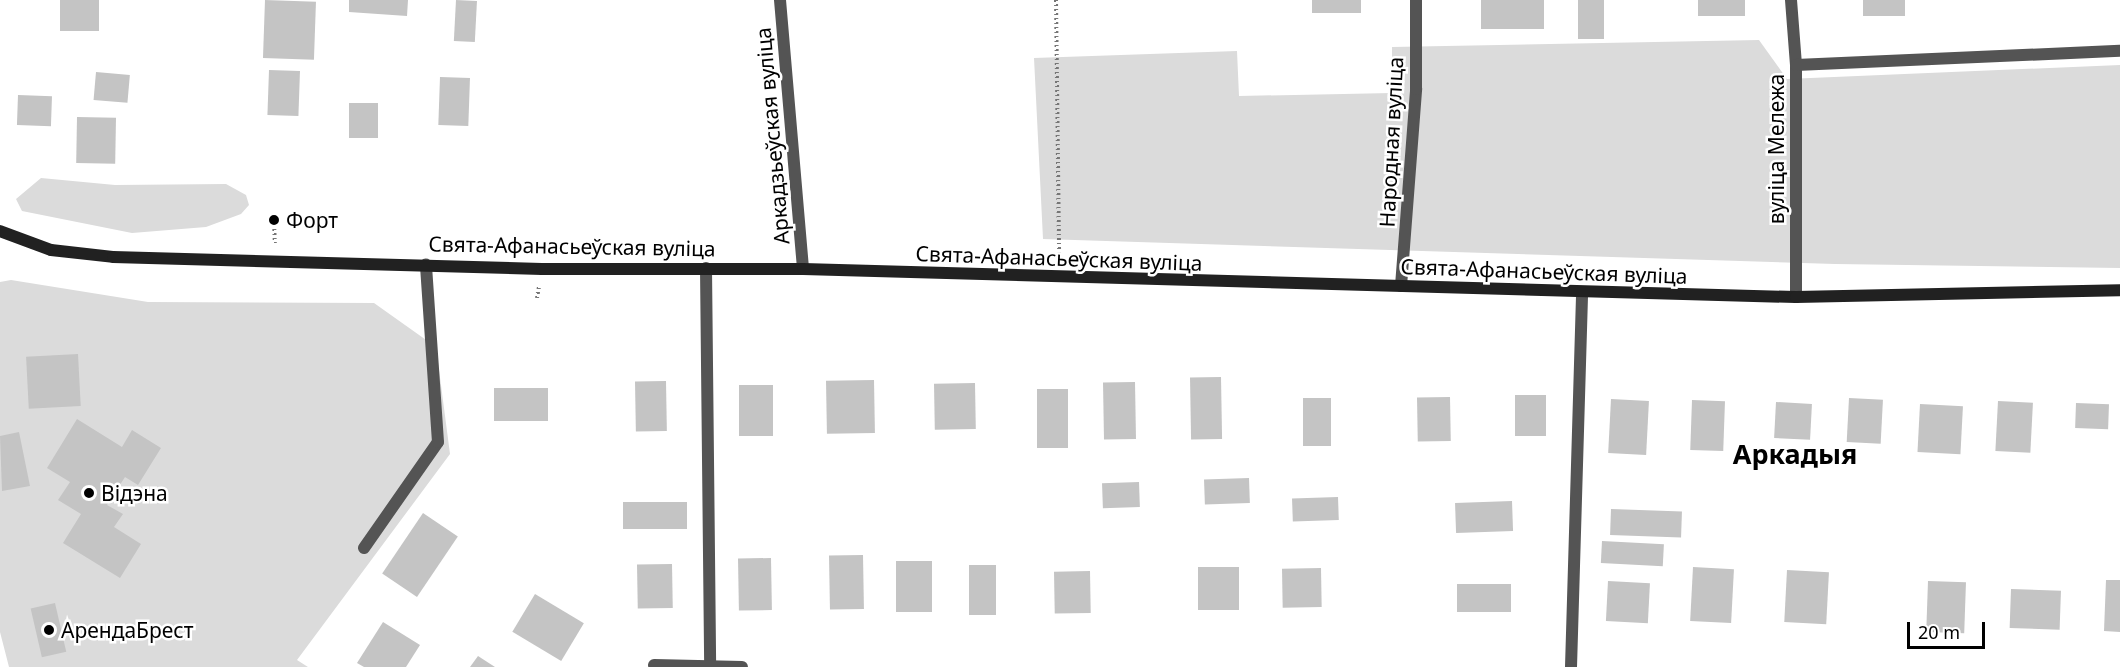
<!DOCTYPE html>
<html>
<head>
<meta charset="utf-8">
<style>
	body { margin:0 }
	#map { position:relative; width:2120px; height:667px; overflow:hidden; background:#fff; font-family:"Noto Sans",sans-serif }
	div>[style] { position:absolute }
	.green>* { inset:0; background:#dbdbdb }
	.building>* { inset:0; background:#c4c4c4; transform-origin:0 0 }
	.path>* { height:4px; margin-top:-2px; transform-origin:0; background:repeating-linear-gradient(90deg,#767676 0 1.5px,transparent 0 4.5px) }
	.lane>* { height:12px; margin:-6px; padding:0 6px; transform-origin:6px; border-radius:6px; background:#545454 }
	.street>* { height:12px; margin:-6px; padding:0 6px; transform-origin:6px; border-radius:6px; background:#545454 }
	.secondary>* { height:12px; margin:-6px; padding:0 6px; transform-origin:6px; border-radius:6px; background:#212121 }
	.dots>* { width:16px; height:16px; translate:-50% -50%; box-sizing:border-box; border:3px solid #fff; border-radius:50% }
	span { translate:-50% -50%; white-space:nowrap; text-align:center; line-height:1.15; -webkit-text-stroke:5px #fff; paint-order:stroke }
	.street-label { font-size:21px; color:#000 }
	.poi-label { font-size:21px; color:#000 }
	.left { translate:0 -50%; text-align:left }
	.district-label { font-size:27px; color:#000; font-weight:700 }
	.scale { position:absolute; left:1907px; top:622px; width:78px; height:27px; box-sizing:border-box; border:3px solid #000; border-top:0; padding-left:8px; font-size:18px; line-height:21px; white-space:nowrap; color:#000; -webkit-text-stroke:4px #fff; paint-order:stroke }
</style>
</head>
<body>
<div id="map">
	<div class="green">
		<div style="clip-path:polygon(1759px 40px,1787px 79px,2120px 65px,2120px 268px,1835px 264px,1043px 239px,1034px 58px,1237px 51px,1239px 96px,1392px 93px,1392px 47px)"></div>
		<div style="clip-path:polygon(41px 178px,115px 185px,226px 184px,246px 195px,249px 205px,241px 214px,206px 227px,132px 233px,22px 211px,16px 199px)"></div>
		<div style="clip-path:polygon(11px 280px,148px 302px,374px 303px,436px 347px,450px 454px,297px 660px,308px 667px,9px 667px,0 632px,0 282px)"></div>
	</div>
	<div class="building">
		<div style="left:60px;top:0;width:39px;height:31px"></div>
		<div style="left:265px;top:0;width:51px;height:58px;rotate:2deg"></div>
		<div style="clip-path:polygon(349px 0,408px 0,407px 16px,349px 12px)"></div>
		<div style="left:456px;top:0;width:21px;height:41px;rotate:3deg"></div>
		<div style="left:1312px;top:0;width:49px;height:13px"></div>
		<div style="left:1481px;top:0;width:63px;height:29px"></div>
		<div style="left:1578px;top:0;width:26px;height:39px"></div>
		<div style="left:1698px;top:0;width:47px;height:16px"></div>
		<div style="left:1863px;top:0;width:42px;height:16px"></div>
		<div style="left:269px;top:70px;width:31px;height:45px;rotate:2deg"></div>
		<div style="left:96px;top:72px;width:34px;height:28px;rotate:5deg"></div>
		<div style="left:440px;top:77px;width:30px;height:48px;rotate:2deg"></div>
		<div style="left:18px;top:95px;width:34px;height:30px;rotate:2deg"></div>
		<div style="left:349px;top:103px;width:29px;height:35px"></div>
		<div style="left:77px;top:117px;width:39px;height:46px;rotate:1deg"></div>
		<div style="left:78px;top:354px;width:52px;height:52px;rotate:87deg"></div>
		<div style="left:1221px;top:377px;width:62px;height:31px;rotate:89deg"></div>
		<div style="left:874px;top:380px;width:53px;height:48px;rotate:89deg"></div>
		<div style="left:666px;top:381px;width:50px;height:31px;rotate:89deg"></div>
		<div style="left:1135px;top:382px;width:57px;height:32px;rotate:89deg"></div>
		<div style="left:975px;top:383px;width:46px;height:41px;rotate:89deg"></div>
		<div style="left:773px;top:385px;width:51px;height:34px;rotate:90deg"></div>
		<div style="left:548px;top:388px;width:33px;height:54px;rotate:90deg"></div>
		<div style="left:1037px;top:389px;width:31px;height:59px"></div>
		<div style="left:1515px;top:395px;width:31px;height:41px"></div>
		<div style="left:1450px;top:397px;width:44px;height:33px;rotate:89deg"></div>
		<div style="left:1303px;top:398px;width:28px;height:48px"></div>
		<div style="left:1849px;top:398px;width:34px;height:44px;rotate:3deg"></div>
		<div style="left:1611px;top:399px;width:38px;height:54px;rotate:3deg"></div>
		<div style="left:1692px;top:400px;width:33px;height:50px;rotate:2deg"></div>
		<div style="left:1998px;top:401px;width:35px;height:50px;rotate:3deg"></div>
		<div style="left:1776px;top:402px;width:36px;height:36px;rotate:3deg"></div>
		<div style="left:2076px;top:403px;width:33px;height:25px;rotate:2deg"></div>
		<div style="left:1920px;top:404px;width:43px;height:48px;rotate:3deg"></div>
		<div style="clip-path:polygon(77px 419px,122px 447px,132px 430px,161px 448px,138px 485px,125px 477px,107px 505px,123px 514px,114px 527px,141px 544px,120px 578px,63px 543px,81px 514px,58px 500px,70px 482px,47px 468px)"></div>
		<div style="clip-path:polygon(19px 432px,30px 486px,2px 491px,0 436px)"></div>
		<div style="left:1249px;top:478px;width:25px;height:45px;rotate:88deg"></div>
		<div style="left:1139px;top:482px;width:25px;height:37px;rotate:88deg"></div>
		<div style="left:1338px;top:497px;width:23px;height:46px;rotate:88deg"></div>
		<div style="left:1512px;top:501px;width:30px;height:57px;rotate:88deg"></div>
		<div style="left:687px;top:502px;width:27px;height:64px;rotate:90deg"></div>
		<div style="left:1611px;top:509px;width:71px;height:26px;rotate:2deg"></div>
		<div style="left:423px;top:513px;width:42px;height:73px;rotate:34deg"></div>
		<div style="left:1602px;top:541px;width:62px;height:22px;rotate:3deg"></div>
		<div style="left:863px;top:555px;width:54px;height:34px;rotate:89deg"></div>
		<div style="left:771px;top:558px;width:52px;height:33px;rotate:89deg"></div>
		<div style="left:932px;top:561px;width:51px;height:36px;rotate:90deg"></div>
		<div style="left:672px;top:564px;width:44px;height:35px;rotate:89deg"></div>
		<div style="left:969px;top:565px;width:27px;height:50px"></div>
		<div style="left:1239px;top:567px;width:43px;height:41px;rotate:90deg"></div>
		<div style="left:1693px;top:567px;width:41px;height:54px;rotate:3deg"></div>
		<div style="left:1321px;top:568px;width:39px;height:39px;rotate:89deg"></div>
		<div style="left:1787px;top:570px;width:42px;height:52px;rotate:3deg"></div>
		<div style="left:1090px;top:571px;width:42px;height:36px;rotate:89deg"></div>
		<div style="clip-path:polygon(2106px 580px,2120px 580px,2120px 632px,2104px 631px)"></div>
		<div style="left:1608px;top:581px;width:42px;height:40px;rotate:3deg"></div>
		<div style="left:1928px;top:581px;width:38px;height:51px;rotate:2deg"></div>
		<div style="left:1511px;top:584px;width:28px;height:54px;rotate:90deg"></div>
		<div style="left:2011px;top:589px;width:50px;height:39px;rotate:2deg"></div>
		<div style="left:535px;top:594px;width:57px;height:44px;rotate:31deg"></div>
		<div style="left:55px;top:603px;width:50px;height:25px;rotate:77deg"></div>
		<div style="clip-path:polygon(383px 622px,420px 645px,406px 667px,364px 667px,357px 663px)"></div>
		<div style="clip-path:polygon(478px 656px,495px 667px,470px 667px)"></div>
	</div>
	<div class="path">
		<div style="left:1056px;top:0;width:259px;rotate:89.3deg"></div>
		<div style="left:274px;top:220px;width:23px;rotate:88deg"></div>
		<div style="left:537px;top:298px;width:11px;rotate:-80deg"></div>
	</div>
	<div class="lane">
		<div style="left:706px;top:268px;width:398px;rotate:89.4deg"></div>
		<div style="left:364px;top:548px;width:129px;rotate:-55.1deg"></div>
		<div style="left:438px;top:442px;width:178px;rotate:-93.9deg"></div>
	</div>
	<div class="street">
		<div style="left:780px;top:0;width:270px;rotate:85.1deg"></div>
		<div style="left:1791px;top:0;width:65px;rotate:85.6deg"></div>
		<div style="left:1796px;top:65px;width:232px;rotate:90deg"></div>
		<div style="left:1796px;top:65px;width:324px;rotate:-2.5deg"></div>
		<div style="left:1401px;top:286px;width:198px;rotate:-85.6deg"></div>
		<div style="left:1416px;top:89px;width:89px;rotate:-90deg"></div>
		<div style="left:654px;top:665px;width:88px;rotate:1.3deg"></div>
		<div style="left:1571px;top:667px;width:375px;rotate:-88.3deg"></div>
	</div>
	<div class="secondary">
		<div style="left:0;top:231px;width:54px;rotate:20.4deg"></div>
		<div style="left:51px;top:250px;width:62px;rotate:6.4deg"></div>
		<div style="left:113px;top:257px;width:429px;rotate:1.6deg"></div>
		<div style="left:542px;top:269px;width:261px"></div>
		<div style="left:803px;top:269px;width:993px;rotate:1.62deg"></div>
		<div style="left:1796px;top:297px;width:324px;rotate:-1.2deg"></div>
	</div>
	<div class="dots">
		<div style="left:274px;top:220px;background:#000"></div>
		<div style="left:89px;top:493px;background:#000"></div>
		<div style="left:49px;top:630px;background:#000"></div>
	</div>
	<div class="street-label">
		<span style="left:772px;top:136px;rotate:-95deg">Аркадзьеўская вуліца</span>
		<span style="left:1391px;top:142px;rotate:-87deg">Народная вуліца</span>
		<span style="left:1776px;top:149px;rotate:-90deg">вуліца Мележа</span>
		<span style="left:572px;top:246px;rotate:1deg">Свята-Афанасьеўская вуліца</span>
		<span style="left:1059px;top:258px;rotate:2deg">Свята-Афанасьеўская вуліца</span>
		<span style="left:1544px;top:271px;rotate:2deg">Свята-Афанасьеўская вуліца</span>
	</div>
	<div class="poi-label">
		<span class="left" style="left:286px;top:220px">Форт</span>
		<span class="left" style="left:101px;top:493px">Відэна</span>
		<span class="left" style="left:61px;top:630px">АрендаБрест</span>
	</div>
	<div class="district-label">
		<span style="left:1795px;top:454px">Аркадыя</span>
	</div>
	<div class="scale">20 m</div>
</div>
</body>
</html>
